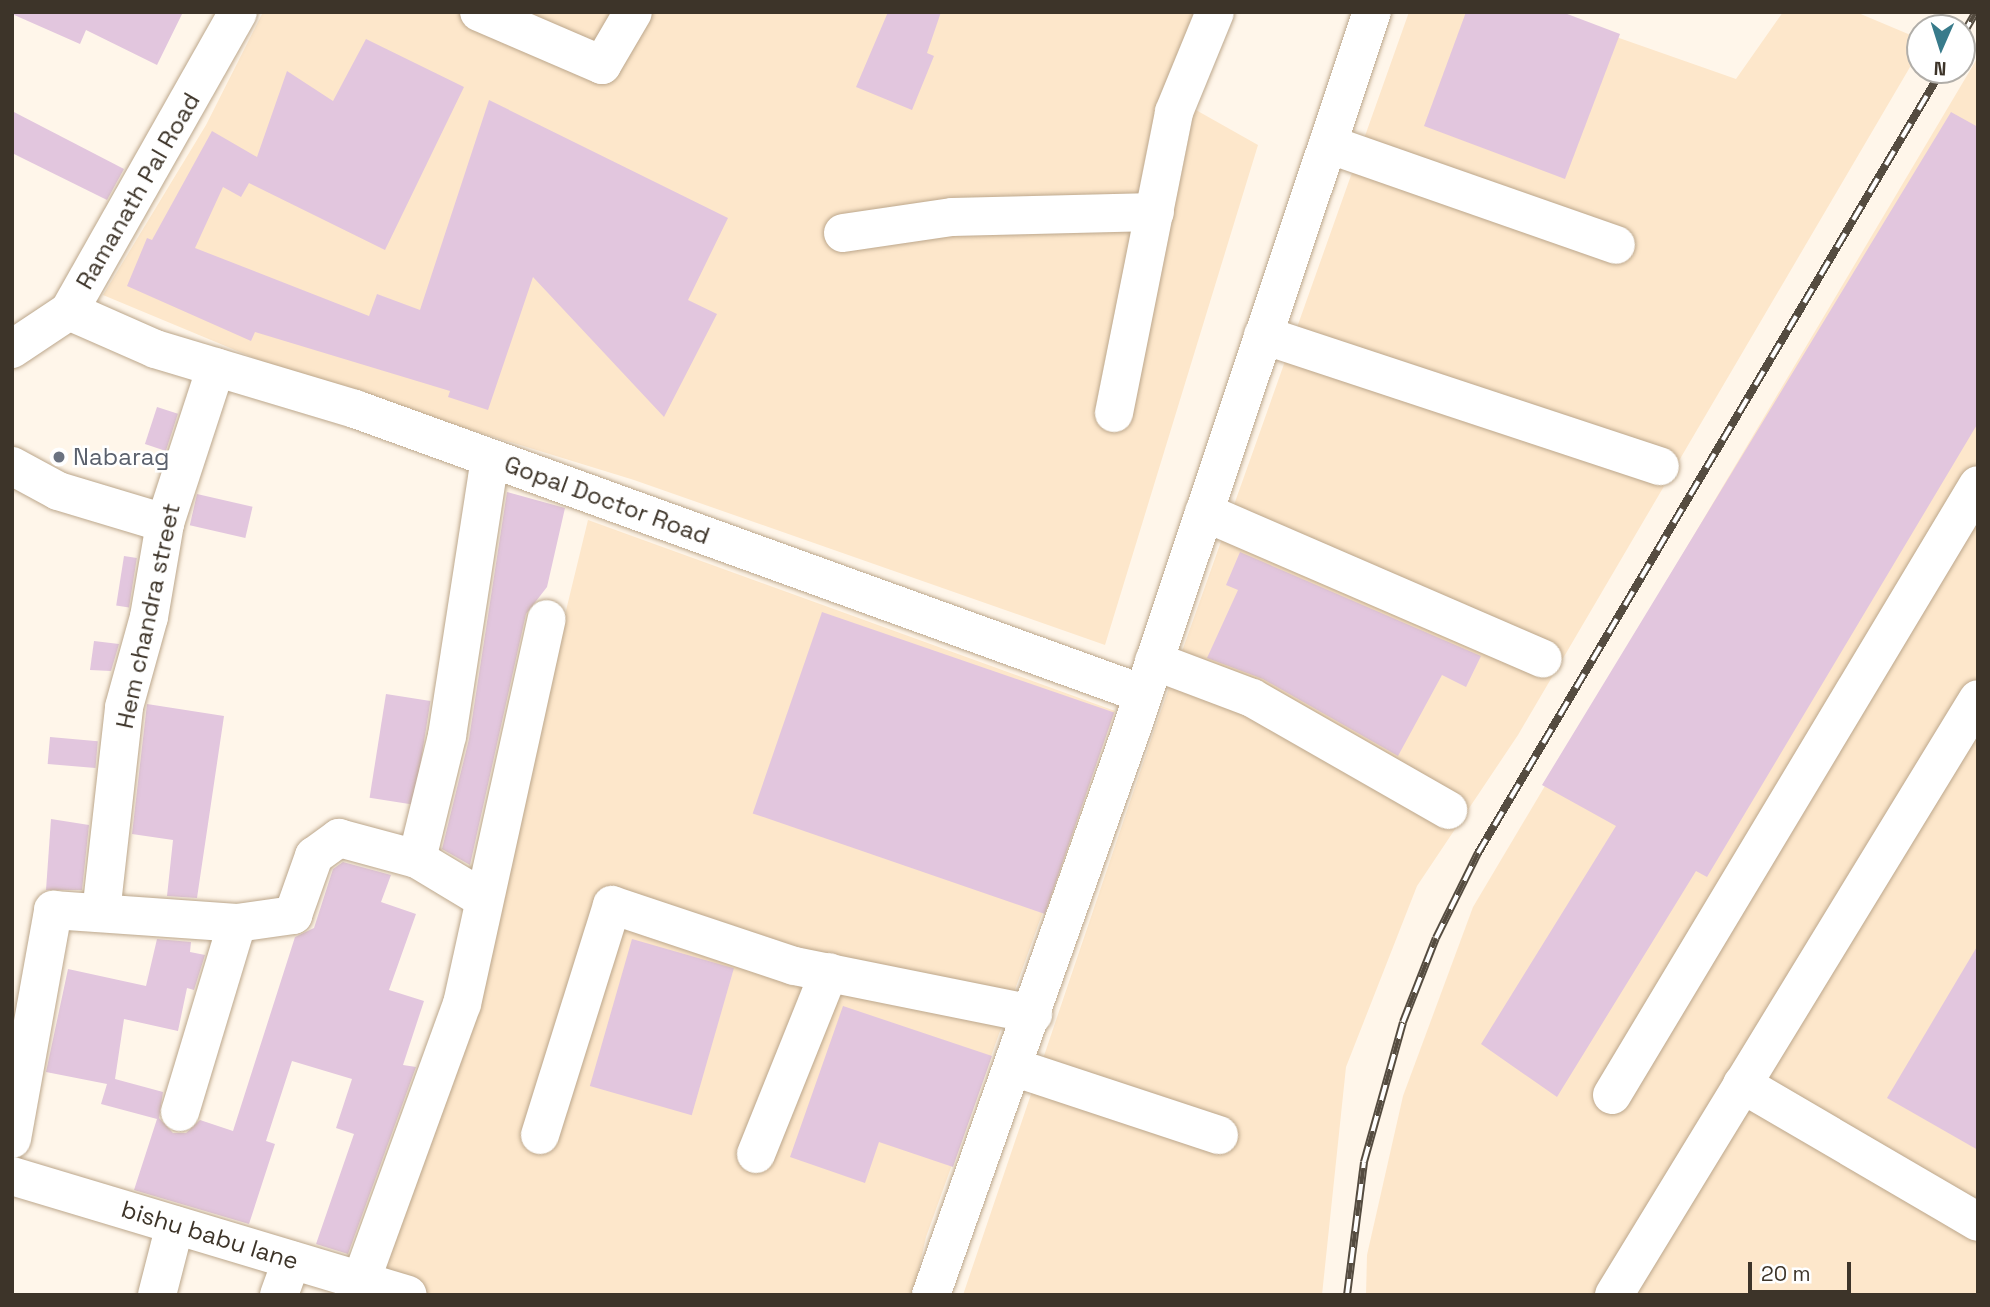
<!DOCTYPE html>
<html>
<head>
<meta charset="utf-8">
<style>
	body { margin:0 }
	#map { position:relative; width:1990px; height:1307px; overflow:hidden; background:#fff6ea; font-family:"Space Grotesk",sans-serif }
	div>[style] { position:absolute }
	.built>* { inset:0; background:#fde7cb }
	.building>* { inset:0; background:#e2c6de; transform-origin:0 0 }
	.roads { filter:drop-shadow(0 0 2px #bca78c) drop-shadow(0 0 2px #bca78c) }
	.minor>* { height:38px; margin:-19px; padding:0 19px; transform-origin:19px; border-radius:19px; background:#fff }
	.rail>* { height:8px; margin-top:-4px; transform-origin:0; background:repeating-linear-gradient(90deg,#fff 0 16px,#554c40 0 32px); box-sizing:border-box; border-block:2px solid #554c40 }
	.dots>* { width:19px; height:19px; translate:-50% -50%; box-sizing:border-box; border:4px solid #fff; border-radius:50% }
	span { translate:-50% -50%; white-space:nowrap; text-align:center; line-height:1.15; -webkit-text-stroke:5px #fff; paint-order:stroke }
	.street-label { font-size:24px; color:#3d3429 }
	.worship-label { font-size:24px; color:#5b616d }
	.left { translate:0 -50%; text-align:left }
	.frame { position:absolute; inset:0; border:14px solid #3d3429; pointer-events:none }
	.north { position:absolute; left:1906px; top:14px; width:70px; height:70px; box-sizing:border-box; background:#fff; border:2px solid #b1aea9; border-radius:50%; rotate:183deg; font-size:19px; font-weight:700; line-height:28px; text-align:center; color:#3d3429 }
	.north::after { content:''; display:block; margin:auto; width:24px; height:32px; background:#387b8b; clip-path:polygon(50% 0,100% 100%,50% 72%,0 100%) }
	.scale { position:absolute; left:1748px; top:1262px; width:103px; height:32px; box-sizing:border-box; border:4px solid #3d3429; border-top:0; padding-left:9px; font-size:21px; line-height:24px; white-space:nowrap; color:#3d3429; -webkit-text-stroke:5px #fff; paint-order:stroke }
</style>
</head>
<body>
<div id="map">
	<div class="built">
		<div style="clip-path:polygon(263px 12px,1198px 12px,1164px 92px,1258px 145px,1105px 645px,634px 480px,302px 378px,103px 295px,206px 125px)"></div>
		<div style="clip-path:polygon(1409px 12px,1545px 12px,1736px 79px,1783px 12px,1856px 12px,1920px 39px,1920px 50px,1518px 735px,1417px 886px,1346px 1067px,1322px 1295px,963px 1295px,1158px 719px)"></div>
		<div style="clip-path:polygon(1978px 57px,1978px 1295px,1366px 1295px,1367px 1255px,1403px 1096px,1473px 907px)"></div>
		<div style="clip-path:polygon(588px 520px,1115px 711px,926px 1237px,913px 1295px,425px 1295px,371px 1279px,468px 1014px)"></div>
	</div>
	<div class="building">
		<div style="clip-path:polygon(94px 12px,183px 12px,157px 65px,86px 30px,80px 44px,12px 14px)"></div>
		<div style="clip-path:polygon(888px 12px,941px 12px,927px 53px,934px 56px,912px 110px,856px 87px)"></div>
		<div style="clip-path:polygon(1466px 12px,1562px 12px,1620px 34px,1565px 179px,1424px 126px)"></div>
		<div style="clip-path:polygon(366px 39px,464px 87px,385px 250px,249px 183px,241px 197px,223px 187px,195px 248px,369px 316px,377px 294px,420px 310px,489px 100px,728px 218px,688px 300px,717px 314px,664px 417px,533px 277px,488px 410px,448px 397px,450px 391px,255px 332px,251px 341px,127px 286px,147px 238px,152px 240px,212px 131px,257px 157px,287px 71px,333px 101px)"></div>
		<div style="clip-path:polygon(12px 111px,124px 169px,107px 200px,12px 153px)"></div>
		<div style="clip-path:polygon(1951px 112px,1978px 127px,1978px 423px,1707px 877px,1696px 871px,1557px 1097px,1481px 1044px,1616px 826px,1542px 785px)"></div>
		<div style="left:157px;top:407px;width:22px;height:39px;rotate:18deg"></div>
		<div style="clip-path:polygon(507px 492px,565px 508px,547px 587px,526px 614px,470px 865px,442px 849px,469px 739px)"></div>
		<div style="left:197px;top:494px;width:57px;height:32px;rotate:13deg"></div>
		<div style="clip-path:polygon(1240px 552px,1481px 656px,1466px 687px,1442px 675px,1398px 756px,1263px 679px,1207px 658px,1238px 590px,1226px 585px)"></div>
		<div style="left:124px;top:556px;width:13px;height:50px;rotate:9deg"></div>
		<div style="left:822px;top:612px;width:309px;height:213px;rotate:19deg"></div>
		<div style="clip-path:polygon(94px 641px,119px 644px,111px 671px,90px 670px)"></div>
		<div style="left:386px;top:694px;width:45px;height:105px;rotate:9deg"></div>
		<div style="clip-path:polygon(147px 704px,224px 716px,197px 898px,167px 896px,173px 840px,132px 834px)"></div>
		<div style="left:50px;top:737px;width:48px;height:27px;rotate:5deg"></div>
		<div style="clip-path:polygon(51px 819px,89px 825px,82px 890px,46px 890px)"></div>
		<div style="clip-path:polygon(343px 862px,391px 875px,381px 902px,416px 914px,389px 990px,424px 1001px,403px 1065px,416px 1067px,348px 1254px,316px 1244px,354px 1134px,336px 1128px,352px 1079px,292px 1061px,266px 1141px,275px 1144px,249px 1224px,134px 1190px,157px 1119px,101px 1104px,107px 1084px,46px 1072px,68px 969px,146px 986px,157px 939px,191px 942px,190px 952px,205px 955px,194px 990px,187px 988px,178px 1031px,124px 1019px,115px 1079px,163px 1092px,159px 1118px,173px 1133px,186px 1133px,200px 1120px,233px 1131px,295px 937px,314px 928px,333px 869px)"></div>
		<div style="left:632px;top:939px;width:106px;height:153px;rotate:16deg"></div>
		<div style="clip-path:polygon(1978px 945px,1978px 1150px,1887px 1098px)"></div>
		<div style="clip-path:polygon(843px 1006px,992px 1056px,953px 1167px,879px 1142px,865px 1183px,790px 1157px)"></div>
	</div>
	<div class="roads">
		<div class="minor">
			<div style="left:479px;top:12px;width:134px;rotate:23.3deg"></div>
			<div style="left:602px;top:65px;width:61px;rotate:-59.7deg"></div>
			<div style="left:1328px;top:144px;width:305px;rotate:19.3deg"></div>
			<div style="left:843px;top:233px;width:110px;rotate:-8.4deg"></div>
			<div style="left:952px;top:217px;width:203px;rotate:-1.4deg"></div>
			<div style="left:69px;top:311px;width:94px;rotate:23.8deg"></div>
			<div style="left:155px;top:349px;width:209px;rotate:16.7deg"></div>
			<div style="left:355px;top:409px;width:838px;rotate:19.88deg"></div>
			<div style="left:1263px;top:335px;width:418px;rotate:18.3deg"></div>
			<div style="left:12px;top:349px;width:69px;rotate:-33.7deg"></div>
			<div style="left:69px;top:311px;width:343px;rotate:-60.5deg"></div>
			<div style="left:1114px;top:413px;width:307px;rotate:-78.7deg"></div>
			<div style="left:1174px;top:112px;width:108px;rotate:-67.7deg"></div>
			<div style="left:12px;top:466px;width:52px;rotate:28.5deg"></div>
			<div style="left:58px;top:491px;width:112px;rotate:16.7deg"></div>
			<div style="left:1204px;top:512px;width:369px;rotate:23.4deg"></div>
			<div style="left:1154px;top:661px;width:105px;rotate:20.7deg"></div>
			<div style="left:1252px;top:698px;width:226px;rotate:29.7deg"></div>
			<div style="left:417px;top:859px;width:127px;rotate:-76.3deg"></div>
			<div style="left:447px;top:736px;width:281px;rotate:-81.2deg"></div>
			<div style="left:101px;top:913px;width:207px;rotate:-83.6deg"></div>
			<div style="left:124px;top:707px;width:93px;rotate:-74.5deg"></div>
			<div style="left:149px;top:617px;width:95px;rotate:-80.3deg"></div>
			<div style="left:165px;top:523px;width:164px;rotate:-71.9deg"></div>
			<div style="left:1013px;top:1067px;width:217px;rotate:18.3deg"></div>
			<div style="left:1742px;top:1084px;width:273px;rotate:30.3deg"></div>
			<div style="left:1612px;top:1095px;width:711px;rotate:-59.04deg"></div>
			<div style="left:180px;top:1112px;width:197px;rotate:-73.2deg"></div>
			<div style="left:540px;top:1135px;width:241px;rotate:-72.6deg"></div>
			<div style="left:612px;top:905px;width:192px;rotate:18.5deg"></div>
			<div style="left:794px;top:966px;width:244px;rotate:11.4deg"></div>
			<div style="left:12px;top:1139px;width:233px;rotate:-79.8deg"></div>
			<div style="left:53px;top:910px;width:184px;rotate:4deg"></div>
			<div style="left:237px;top:923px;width:57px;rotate:-8.1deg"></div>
			<div style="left:293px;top:915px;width:63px;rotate:-70.4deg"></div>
			<div style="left:314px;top:856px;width:31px;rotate:-36deg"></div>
			<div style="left:339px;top:838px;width:81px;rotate:15.1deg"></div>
			<div style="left:417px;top:859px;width:76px;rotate:31deg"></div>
			<div style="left:756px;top:1154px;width:196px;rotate:-68.1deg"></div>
			<div style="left:12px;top:1176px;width:413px;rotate:16.7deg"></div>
			<div style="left:361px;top:1281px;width:295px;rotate:-70deg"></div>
			<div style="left:462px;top:1004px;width:394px;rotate:-77.6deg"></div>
			<div style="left:157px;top:1295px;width:72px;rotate:-75.6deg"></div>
			<div style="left:279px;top:1295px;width:37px;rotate:-70deg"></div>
			<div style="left:931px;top:1295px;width:602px;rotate:-70.48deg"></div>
			<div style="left:1132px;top:728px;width:755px;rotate:-71.47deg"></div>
			<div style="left:1614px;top:1295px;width:698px;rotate:-58.59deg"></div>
		</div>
	</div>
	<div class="rail">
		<div style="left:1962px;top:36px;width:28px;rotate:-60deg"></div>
		<div style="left:1347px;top:1295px;width:134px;rotate:-82.7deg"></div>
		<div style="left:1364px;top:1162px;width:145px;rotate:-74.4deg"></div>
		<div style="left:1403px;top:1022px;width:90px;rotate:-68.6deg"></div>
		<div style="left:1436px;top:938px;width:95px;rotate:-63.7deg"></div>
		<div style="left:1478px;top:853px;width:910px;rotate:-59.35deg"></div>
	</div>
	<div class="dots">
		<div style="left:59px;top:457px;background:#6b7280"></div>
	</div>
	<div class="street-label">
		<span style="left:138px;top:191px;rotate:-60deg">Ramanath Pal Road</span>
		<span style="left:607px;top:500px;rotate:20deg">Gopal Doctor Road</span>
		<span style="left:148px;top:616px;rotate:-78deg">Hem chandra street</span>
		<span style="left:210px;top:1235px;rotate:17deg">bishu babu lane</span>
	</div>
	<div class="worship-label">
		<span class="left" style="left:73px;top:457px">Nabarag</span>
	</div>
	<div class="frame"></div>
	<div class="north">N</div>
	<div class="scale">20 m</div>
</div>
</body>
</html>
